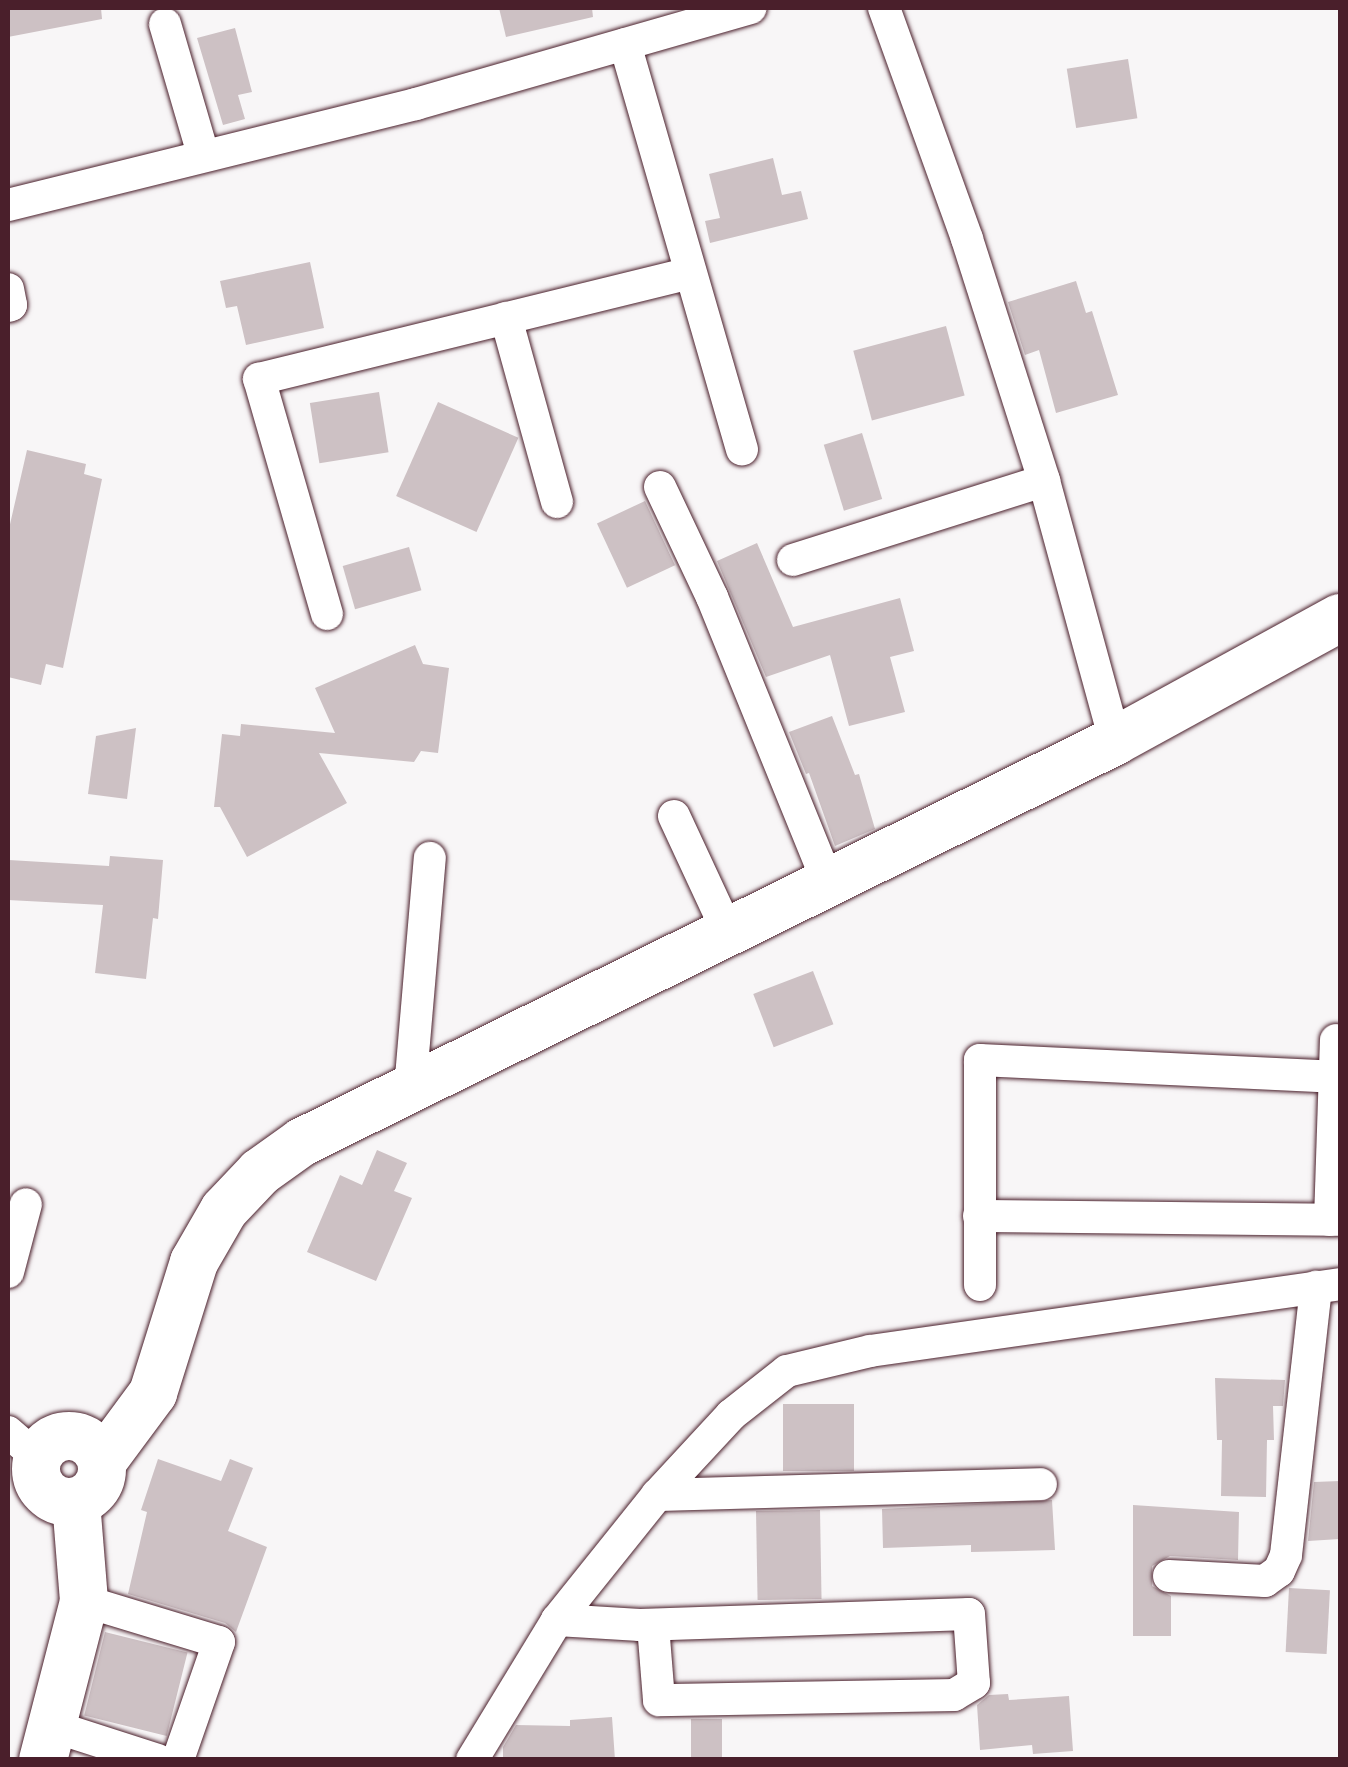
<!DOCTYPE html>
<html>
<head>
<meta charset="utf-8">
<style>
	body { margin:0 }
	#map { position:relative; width:1348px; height:1767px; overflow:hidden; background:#f8f6f7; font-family:"Patrick Hand",sans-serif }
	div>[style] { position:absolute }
	.building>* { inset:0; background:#cdc1c4; transform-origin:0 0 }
	.roads { filter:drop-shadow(0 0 2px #4a1f2b) drop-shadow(0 0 2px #4a1f2b) }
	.street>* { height:32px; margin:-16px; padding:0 16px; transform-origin:16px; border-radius:16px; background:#fff }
	.secondary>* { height:48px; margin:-24px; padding:0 24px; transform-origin:24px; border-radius:24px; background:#fff }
	.secondary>.ring { margin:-24px; padding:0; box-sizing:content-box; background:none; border:48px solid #fff; border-radius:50% }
	span { translate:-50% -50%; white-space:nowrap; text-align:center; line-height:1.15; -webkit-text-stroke:8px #fff; paint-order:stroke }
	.frame { position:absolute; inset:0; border:10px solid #4a1f2b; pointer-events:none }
</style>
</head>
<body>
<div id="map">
	<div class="building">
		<div style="clip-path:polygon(8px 8px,101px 8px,102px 19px,8px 37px)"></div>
		<div style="clip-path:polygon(499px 8px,592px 8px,593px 17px,506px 37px)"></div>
		<div style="clip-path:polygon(235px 28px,252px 92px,238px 95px,245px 119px,223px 125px,197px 38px)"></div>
		<div style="left:1128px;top:59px;width:60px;height:62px;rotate:81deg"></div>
		<div style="clip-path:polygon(773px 158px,782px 195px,801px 191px,808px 219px,710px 243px,705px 221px,720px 218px,709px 174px)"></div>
		<div style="clip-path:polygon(310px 262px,324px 328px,246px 345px,237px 306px,226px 308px,220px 281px)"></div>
		<div style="clip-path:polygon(1076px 281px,1086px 313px,1092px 311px,1118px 395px,1056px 413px,1039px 350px,1025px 355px,1008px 302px)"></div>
		<div style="left:946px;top:326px;width:72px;height:96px;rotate:75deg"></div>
		<div style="left:379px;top:392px;width:61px;height:70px;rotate:81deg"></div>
		<div style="left:438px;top:402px;width:88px;height:103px;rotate:24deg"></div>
		<div style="left:862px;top:433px;width:69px;height:40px;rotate:73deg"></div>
		<div style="clip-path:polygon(27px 450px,86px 464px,84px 474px,102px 479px,63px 668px,46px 664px,41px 685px,8px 677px,8px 533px)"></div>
		<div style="left:645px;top:501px;width:71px;height:53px;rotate:65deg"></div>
		<div style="clip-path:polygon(757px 543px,793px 627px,900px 598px,914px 651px,890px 657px,905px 712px,849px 726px,830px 655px,766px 677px,717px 561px)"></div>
		<div style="left:409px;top:547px;width:45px;height:69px;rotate:74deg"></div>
		<div style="clip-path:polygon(415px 645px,423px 664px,449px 668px,438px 753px,421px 751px,414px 762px,319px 753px,347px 803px,247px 857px,220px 807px,214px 807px,222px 734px,240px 736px,241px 724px,335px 733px,315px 688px)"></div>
		<div style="clip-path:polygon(832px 716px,855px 775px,859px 774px,875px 829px,835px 846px,809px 773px,806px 774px,789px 732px)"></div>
		<div style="clip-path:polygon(136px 728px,127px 799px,88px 794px,96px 736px)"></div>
		<div style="clip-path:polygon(110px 856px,163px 860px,158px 919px,153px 918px,146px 979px,95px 973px,103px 905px,8px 900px,9px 860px,109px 866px)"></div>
		<div style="left:813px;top:971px;width:57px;height:64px;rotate:69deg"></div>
		<div style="clip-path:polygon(377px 1150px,407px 1163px,394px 1191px,412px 1198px,376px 1281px,307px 1252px,340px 1175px,362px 1185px)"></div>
		<div style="clip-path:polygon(1215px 1378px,1285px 1380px,1283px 1406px,1273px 1406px,1274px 1440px,1267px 1440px,1266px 1497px,1221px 1496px,1222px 1440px,1217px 1440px)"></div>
		<div style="left:783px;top:1404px;width:71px;height:67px"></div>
		<div style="clip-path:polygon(158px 1459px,221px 1481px,230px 1459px,253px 1468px,228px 1531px,267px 1547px,236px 1632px,225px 1623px,128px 1594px,147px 1512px,141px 1510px)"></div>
		<div style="clip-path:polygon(1340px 1481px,1340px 1539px,1308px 1541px,1314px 1482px)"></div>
		<div style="clip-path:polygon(1052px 1500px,1055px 1550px,971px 1552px,971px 1545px,883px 1548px,882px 1509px)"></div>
		<div style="clip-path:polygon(1133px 1505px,1239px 1512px,1238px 1560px,1170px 1556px,1152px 1566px,1152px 1586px,1171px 1596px,1171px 1636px,1133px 1636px)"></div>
		<div style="left:820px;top:1510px;width:89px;height:64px;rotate:89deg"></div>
		<div style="left:1289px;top:1588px;width:41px;height:64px;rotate:3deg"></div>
		<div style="left:105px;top:1632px;width:85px;height:86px;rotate:14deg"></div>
		<div style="clip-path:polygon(1008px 1694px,1009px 1700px,1069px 1696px,1073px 1751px,1033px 1754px,1032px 1745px,980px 1750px,977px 1705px,989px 1695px)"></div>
		<div style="clip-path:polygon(612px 1717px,615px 1760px,503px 1760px,503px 1747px,516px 1725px,570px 1726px,570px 1720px)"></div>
		<div style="left:691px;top:1719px;width:31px;height:38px"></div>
	</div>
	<div class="roads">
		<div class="street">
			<div style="left:884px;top:8px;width:245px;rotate:70.2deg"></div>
			<div style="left:967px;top:239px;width:254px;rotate:72.3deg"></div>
			<div style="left:1044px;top:481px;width:270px;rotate:74.7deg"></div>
			<div style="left:165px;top:24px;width:135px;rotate:73.7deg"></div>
			<div style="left:625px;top:44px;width:422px;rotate:73.9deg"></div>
			<div style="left:8px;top:205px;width:420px;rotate:-13.9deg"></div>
			<div style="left:416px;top:104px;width:348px;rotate:-16deg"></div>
			<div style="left:8px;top:289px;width:16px;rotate:79deg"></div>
			<div style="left:11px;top:305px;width:3px;rotate:162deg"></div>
			<div style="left:506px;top:318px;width:191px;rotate:74.5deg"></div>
			<div style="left:660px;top:487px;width:122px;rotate:64.7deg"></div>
			<div style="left:712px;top:597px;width:309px;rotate:67.9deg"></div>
			<div style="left:793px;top:560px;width:263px;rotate:-17.5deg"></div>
			<div style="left:327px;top:614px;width:245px;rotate:-106.1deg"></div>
			<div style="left:259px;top:379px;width:442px;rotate:-13.8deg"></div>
			<div style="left:674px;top:816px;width:126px;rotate:65.1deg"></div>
			<div style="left:410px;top:1089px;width:232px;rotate:-85.1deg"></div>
			<div style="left:979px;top:1216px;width:361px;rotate:0.6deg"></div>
			<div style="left:1330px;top:1220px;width:180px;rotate:-88.1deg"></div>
			<div style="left:8px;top:1272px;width:70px;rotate:-75.2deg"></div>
			<div style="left:980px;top:1285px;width:225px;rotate:-90deg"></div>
			<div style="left:980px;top:1060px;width:354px;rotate:2.7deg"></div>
			<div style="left:8px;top:1432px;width:40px;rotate:41deg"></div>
			<div style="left:657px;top:1495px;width:384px;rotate:-1.6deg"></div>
			<div style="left:1169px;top:1576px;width:96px;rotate:3deg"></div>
			<div style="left:1265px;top:1581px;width:17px;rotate:-36deg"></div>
			<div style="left:1279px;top:1571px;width:17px;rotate:-66deg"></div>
			<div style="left:1286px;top:1555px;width:270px;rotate:-83.6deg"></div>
			<div style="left:84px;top:1601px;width:141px;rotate:16.9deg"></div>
			<div style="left:219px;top:1642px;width:125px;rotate:109.2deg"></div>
			<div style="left:557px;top:1620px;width:83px;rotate:3.4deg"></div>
			<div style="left:640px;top:1625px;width:329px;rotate:-1.9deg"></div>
			<div style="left:969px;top:1614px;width:69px;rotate:85.9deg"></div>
			<div style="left:974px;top:1683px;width:23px;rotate:149deg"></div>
			<div style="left:954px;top:1695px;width:295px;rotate:179deg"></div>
			<div style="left:659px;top:1700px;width:75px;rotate:-94.6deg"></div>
			<div style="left:52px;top:1726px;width:111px;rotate:17.8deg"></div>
			<div style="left:472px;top:1760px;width:164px;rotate:-58.7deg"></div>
			<div style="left:557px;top:1620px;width:160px;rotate:-51.3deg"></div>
			<div style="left:657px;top:1495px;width:109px;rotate:-47.2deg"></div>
			<div style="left:731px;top:1415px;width:71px;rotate:-38.2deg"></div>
			<div style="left:787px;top:1371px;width:85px;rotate:-13.5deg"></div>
			<div style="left:870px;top:1351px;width:475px;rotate:-8.1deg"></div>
		</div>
		<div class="secondary">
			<div class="ring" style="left:36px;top:1436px;width:18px;height:18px"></div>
			<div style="left:102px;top:1462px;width:86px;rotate:-53.5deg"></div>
			<div style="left:153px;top:1393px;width:137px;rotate:-72.6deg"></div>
			<div style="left:194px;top:1262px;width:60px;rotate:-60deg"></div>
			<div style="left:224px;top:1210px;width:52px;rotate:-46.5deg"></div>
			<div style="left:260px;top:1172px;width:52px;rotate:-35.5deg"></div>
			<div style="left:302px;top:1142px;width:907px;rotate:-26.25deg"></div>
			<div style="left:1115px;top:741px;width:256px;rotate:-28.7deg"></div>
			<div style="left:43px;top:1760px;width:164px;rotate:-75.5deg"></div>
			<div style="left:84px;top:1601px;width:99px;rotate:-94.6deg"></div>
		</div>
	</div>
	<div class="frame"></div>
</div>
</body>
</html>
